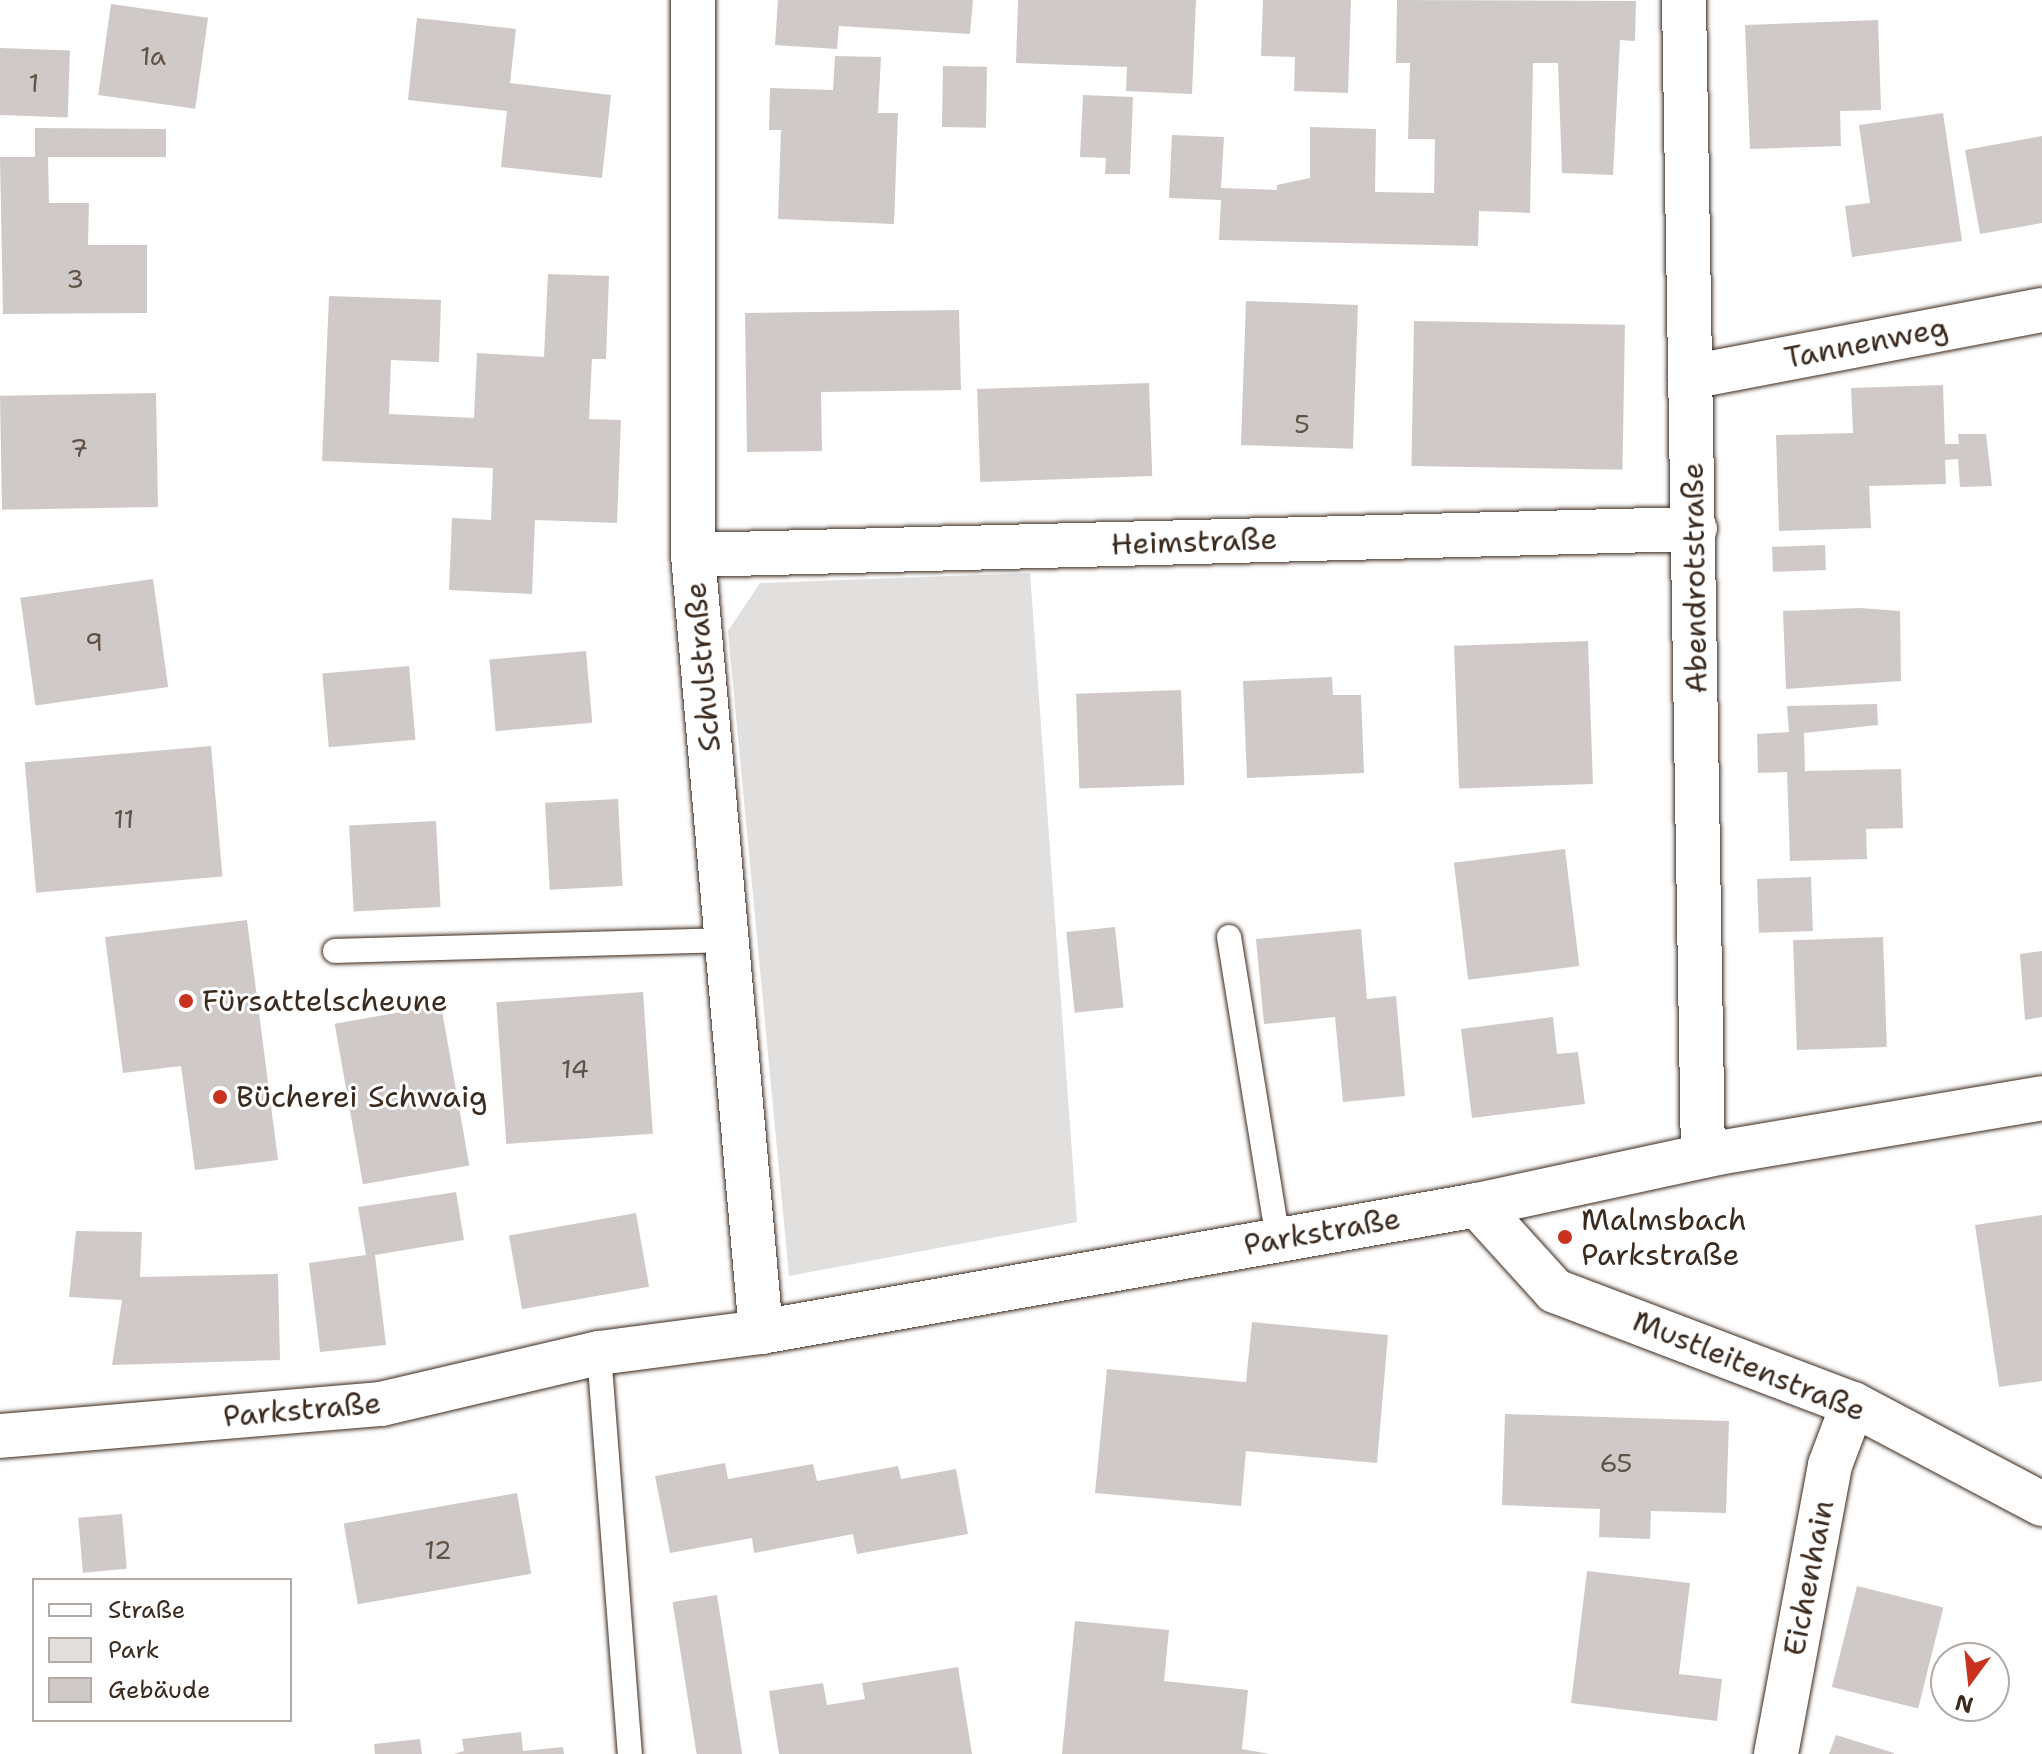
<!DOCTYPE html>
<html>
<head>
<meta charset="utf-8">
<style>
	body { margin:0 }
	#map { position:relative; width:2042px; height:1754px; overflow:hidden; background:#fff; font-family:"Shantell Sans",sans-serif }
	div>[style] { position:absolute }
	.green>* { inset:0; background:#e2e0de }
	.building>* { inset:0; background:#cfcac7; transform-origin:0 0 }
	.roads { filter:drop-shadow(0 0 2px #3b2a1e) drop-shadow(0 0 2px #3b2a1e) }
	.service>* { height:24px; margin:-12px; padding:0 12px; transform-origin:12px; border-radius:12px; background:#fff }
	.minor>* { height:44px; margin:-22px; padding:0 22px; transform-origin:22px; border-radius:22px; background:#fff }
	.dots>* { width:22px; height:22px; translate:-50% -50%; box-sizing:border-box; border:4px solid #fff; border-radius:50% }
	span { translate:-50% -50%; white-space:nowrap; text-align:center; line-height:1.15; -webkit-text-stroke:6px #fff; paint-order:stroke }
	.number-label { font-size:26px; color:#605248 }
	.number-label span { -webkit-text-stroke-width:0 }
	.street-label { font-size:30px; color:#3b2a1e }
	.poi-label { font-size:30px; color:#3b2a1e }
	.left { translate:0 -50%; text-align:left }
	.legend { position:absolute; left:32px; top:1578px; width:260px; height:144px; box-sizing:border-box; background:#fff; border:2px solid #b1aaa5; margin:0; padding:10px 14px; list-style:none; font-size:24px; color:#3b2a1e }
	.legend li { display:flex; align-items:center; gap:16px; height:40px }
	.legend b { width:40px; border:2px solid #b1aaa5 }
	.north { position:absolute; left:1930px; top:1642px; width:80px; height:80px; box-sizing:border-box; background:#fff; border:2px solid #b1aaa5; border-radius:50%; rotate:195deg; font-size:22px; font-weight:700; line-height:32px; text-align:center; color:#3b2a1e }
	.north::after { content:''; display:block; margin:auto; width:28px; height:36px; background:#c8321e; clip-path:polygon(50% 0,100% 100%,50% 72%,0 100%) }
</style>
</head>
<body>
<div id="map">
	<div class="green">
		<div style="clip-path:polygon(1030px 573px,1077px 1222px,789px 1276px,728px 631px,760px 583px)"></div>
	</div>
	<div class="building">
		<div style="clip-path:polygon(778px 0,973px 0,970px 34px,839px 26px,837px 49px,775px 45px)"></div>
		<div style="clip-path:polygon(1018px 0,1196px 0,1192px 94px,1126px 91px,1127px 67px,1016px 63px)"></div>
		<div style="clip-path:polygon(1263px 0,1351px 0,1348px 93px,1294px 91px,1295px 57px,1261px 56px)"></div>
		<div style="clip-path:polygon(1397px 0,1636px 1px,1635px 41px,1620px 40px,1613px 175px,1562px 173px,1558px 63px,1533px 63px,1530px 213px,1479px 211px,1478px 246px,1219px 240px,1221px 200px,1169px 198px,1172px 135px,1224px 137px,1221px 188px,1277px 190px,1277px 185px,1310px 178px,1310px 127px,1376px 129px,1375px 192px,1434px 193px,1435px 139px,1408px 139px,1410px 63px,1396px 63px)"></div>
		<div style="left:111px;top:4px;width:98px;height:92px;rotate:8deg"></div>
		<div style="clip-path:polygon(417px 18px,516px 29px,510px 83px,611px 95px,602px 178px,501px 167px,507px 111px,408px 100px)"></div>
		<div style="clip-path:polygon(1878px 20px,1881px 110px,1840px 111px,1841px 146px,1750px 149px,1745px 25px)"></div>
		<div style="left:0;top:48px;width:70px;height:67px;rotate:2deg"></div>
		<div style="clip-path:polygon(835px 56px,881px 57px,878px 113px,898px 113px,894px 224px,778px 219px,781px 130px,769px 130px,770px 88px,833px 90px)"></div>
		<div style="left:943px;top:66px;width:44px;height:61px;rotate:1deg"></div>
		<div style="clip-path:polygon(1083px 95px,1133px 97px,1130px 174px,1105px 174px,1106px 158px,1080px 157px)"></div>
		<div style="clip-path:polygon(1943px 113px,1962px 241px,1852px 257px,1845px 206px,1870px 203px,1859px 125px)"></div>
		<div style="clip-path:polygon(35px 128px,166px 129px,166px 157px,48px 157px,49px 203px,89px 203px,88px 245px,147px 245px,147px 313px,3px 314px,0 157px,35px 157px)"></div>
		<div style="clip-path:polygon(2042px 136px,2042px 223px,1980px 234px,1965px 150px)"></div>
		<div style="clip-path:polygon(548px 274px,609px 276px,606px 359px,592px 359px,589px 419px,621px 420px,617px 523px,535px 520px,532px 594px,449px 590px,452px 518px,491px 520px,493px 468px,322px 461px,329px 296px,441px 300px,439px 362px,391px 360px,389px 414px,474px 418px,477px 353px,544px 357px)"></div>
		<div style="left:1246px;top:301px;width:112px;height:144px;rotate:2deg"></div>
		<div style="clip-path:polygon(959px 310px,961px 390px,821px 392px,822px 451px,747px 452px,745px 313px)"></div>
		<div style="left:1414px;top:321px;width:211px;height:145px;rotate:1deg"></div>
		<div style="left:1149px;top:383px;width:93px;height:172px;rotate:88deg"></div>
		<div style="clip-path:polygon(1943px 385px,1945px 444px,1959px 444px,1958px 434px,1986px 434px,1992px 486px,1960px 487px,1958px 459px,1945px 460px,1946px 484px,1869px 486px,1871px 528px,1779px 531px,1776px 435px,1853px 433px,1851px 388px)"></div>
		<div style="left:156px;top:393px;width:114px;height:156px;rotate:89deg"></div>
		<div style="left:1825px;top:545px;width:25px;height:53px;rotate:88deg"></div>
		<div style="left:153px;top:579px;width:109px;height:134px;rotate:82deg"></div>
		<div style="clip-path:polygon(1861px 608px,1900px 611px,1901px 681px,1786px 689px,1783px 611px)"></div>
		<div style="left:1588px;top:641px;width:143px;height:134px;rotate:88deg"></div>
		<div style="left:586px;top:651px;width:72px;height:97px;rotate:85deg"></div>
		<div style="left:409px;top:666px;width:74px;height:87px;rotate:85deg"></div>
		<div style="clip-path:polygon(1332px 677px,1333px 695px,1361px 695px,1364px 773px,1247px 778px,1243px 681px)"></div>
		<div style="left:1181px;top:690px;width:95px;height:105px;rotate:88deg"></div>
		<div style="clip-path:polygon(1877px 704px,1878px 725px,1804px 733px,1805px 771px,1901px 769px,1903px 828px,1866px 829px,1867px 859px,1790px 861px,1787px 772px,1758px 773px,1757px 734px,1789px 732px,1787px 706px)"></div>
		<div style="left:211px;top:746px;width:131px;height:187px;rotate:85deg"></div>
		<div style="left:618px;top:799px;width:87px;height:73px;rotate:87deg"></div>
		<div style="left:436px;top:821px;width:86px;height:87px;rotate:87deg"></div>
		<div style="left:1565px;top:849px;width:118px;height:112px;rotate:83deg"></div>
		<div style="left:1811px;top:877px;width:54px;height:54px;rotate:88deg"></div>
		<div style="clip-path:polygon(247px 920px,278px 1160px,195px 1170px,181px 1066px,123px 1073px,105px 937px)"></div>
		<div style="left:1115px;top:927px;width:81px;height:49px;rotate:84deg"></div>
		<div style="clip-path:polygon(1361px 929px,1367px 999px,1396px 996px,1405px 1096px,1343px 1102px,1335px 1017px,1264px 1024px,1256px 939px)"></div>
		<div style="left:1883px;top:937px;width:110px;height:90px;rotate:88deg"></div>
		<div style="clip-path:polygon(2042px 951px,2042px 1017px,2025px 1020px,2020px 954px)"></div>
		<div style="left:643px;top:992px;width:142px;height:147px;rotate:86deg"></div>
		<div style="left:441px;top:1005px;width:163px;height:108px;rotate:80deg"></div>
		<div style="clip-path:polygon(1553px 1017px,1557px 1054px,1578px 1052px,1585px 1104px,1472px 1118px,1461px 1029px)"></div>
		<div style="clip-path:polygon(456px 1192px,464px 1240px,375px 1255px,386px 1345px,320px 1352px,309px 1263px,366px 1255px,358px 1207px)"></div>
		<div style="left:636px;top:1213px;width:75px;height:129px;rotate:80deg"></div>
		<div style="clip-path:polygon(2042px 1215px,2042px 1381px,1999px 1387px,1975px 1225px)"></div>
		<div style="clip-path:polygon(76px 1231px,142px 1232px,140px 1277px,278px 1274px,280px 1360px,112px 1365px,122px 1300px,69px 1297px)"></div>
		<div style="clip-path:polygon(1252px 1322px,1388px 1335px,1377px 1463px,1246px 1451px,1241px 1506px,1095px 1493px,1107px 1369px,1246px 1382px)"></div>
		<div style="clip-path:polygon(1505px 1414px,1729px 1421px,1726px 1513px,1651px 1511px,1650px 1539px,1599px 1537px,1600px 1509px,1502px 1505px)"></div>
		<div style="clip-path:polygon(725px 1463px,728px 1479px,813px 1464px,817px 1481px,898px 1466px,901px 1479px,956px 1469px,968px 1534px,857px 1554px,853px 1534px,754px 1553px,752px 1538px,670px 1553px,655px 1476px)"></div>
		<div style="left:517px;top:1493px;width:82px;height:176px;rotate:80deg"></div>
		<div style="left:122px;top:1514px;width:55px;height:44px;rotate:85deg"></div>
		<div style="clip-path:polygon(1587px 1571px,1690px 1583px,1679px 1674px,1722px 1679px,1717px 1721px,1571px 1703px)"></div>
		<div style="left:1857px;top:1586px;width:89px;height:104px;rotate:14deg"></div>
		<div style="left:717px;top:1595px;width:161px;height:45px;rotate:81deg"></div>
		<div style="clip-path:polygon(1075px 1621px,1169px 1630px,1164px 1681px,1248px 1690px,1242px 1749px,1270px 1754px,1062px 1754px)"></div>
		<div style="clip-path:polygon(958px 1667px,972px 1754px,779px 1754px,769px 1691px,823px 1683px,827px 1705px,865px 1699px,862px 1683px)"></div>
		<div style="clip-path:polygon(521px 1732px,523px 1751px,563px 1747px,564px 1754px,453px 1754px,464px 1751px,462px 1739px)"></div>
		<div style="clip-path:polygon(1836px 1735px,1894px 1753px,1894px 1754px,1829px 1754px)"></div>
		<div style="clip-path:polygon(420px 1739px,422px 1754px,375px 1754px,374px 1744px)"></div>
	</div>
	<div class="roads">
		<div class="service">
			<div style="left:1229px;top:937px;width:307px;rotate:80.8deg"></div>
			<div style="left:335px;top:951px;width:392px;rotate:-1.6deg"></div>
			<div style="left:599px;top:1353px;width:402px;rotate:85.6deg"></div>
		</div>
		<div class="minor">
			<div style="left:693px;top:0;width:555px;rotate:90deg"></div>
			<div style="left:693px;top:555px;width:780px;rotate:85deg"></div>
			<div style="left:1684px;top:0;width:1156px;rotate:89.06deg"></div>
			<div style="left:1690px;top:377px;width:358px;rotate:-10.8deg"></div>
			<div style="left:693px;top:555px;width:1002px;rotate:-1.49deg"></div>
			<div style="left:1477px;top:1205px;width:116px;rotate:47.8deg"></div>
			<div style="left:1555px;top:1291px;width:319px;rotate:20.8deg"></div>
			<div style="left:1853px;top:1404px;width:214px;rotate:27.9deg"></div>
			<div style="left:0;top:1436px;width:382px;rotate:-4.8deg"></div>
			<div style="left:381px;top:1404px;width:224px;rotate:-13.2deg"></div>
			<div style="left:599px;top:1353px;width:163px;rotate:-7.4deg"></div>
			<div style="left:761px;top:1332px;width:727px;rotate:-10.06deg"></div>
			<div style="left:1477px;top:1205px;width:247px;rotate:-12.2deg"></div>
			<div style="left:1718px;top:1153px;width:329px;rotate:-9.6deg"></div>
			<div style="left:1776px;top:1754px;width:294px;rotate:-79.4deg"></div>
			<div style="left:1830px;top:1465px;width:65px;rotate:-69.3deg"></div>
		</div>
	</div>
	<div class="dots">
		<div style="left:186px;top:1001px;background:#c8321e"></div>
		<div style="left:220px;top:1097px;background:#c8321e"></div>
		<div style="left:1565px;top:1237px;background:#c8321e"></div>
	</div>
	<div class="number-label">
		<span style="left:153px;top:56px">1a</span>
		<span style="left:34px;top:83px">1</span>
		<span style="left:75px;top:279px">3</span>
		<span style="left:1302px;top:424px">5</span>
		<span style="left:79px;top:448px">7</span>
		<span style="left:94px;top:642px">9</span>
		<span style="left:124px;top:819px">11</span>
		<span style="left:575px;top:1069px">14</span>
		<span style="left:1616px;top:1463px">65</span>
		<span style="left:438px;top:1550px">12</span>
	</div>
	<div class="street-label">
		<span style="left:1866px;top:343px;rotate:-11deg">Tannenweg</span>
		<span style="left:1194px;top:542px;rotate:-2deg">Heimstraße</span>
		<span style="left:1695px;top:578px;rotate:-91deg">Abendrotstraße</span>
		<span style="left:703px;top:667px;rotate:-95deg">Schulstraße</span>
		<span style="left:1322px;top:1232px;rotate:-10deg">Parkstraße</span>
		<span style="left:1749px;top:1366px;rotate:22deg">Mustleitenstraße</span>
		<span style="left:302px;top:1410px;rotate:-5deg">Parkstraße</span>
		<span style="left:1809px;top:1578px;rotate:-79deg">Eichenhain</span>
	</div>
	<div class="poi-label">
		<span class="left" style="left:202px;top:1001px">Fürsattelscheune</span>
		<span class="left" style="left:236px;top:1097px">Bücherei Schwaig</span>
		<span class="left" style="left:1581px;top:1237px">Malmsbach<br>Parkstraße</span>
	</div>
	<ul class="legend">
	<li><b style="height:10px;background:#fff"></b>Straße</li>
	<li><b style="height:22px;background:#e2e0de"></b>Park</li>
	<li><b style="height:22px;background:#cfcac7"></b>Gebäude</li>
	</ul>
	<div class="north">N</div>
</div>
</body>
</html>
